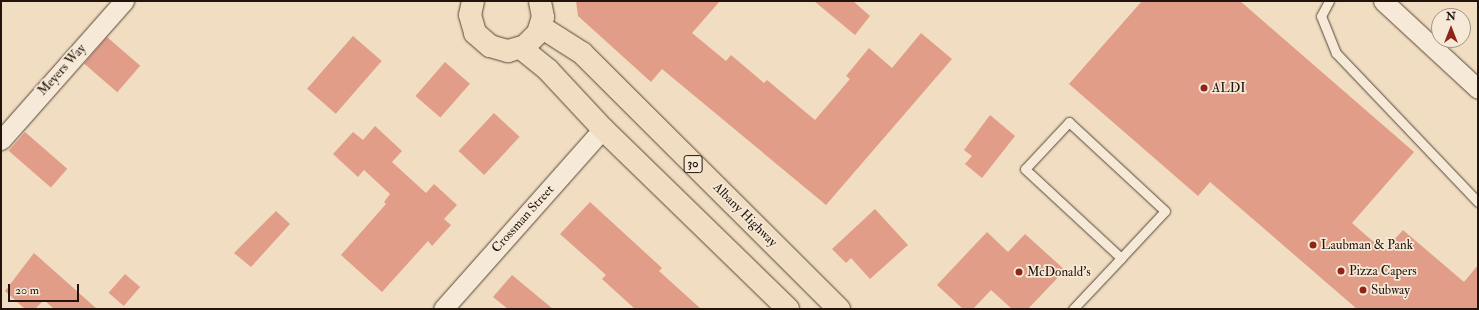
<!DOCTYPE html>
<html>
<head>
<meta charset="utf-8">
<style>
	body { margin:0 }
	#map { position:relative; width:1479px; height:310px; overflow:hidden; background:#f1ddc1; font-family:"IM FELL Double Pica",serif }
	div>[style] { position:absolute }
	.building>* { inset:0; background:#e19d88; transform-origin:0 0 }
	.roads { filter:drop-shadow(0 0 1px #564639) drop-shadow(0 0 1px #564639) }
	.lane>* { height:9px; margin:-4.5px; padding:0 4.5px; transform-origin:4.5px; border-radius:4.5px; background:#f6e9d7 }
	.street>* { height:19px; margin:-9.5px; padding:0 9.5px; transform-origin:9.5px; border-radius:9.5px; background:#f6e9d7 }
	.highway>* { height:22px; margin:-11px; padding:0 11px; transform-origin:11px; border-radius:11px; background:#f1ddc1 }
	.dots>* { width:11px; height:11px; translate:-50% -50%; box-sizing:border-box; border:2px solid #f6e9d7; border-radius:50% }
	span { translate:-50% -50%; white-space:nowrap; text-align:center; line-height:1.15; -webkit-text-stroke:3.5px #f6e9d7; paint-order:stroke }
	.shield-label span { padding:1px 3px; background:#f6e9d7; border:1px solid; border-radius:3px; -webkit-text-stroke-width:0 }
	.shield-label { font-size:12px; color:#22140c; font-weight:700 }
	.street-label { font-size:13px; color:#22140c }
	.poi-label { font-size:13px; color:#22140c }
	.left { translate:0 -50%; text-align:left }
	.frame { position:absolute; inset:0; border:2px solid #22140c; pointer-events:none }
	.north { position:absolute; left:1431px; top:8px; width:40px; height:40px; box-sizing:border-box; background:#f6e9d7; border:1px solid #a19486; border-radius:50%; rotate:0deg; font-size:11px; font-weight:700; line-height:16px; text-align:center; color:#22140c }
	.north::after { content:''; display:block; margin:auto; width:14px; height:18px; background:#8f2418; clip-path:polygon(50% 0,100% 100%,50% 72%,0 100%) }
	.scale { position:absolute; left:8px; top:284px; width:71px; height:18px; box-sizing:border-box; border:2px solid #22140c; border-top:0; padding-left:5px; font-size:12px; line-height:14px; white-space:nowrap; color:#22140c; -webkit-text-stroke:3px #f6e9d7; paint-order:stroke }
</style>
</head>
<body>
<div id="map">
	<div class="building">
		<div style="clip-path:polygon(576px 1px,720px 1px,692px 33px,726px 61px,731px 55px,764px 83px,767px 80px,815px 120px,850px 79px,846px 76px,869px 48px,892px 68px,921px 33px,952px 59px,826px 205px,662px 69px,651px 82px,578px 16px)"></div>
		<div style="clip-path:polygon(814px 1px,853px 1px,870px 16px,855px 35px)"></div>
		<div style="clip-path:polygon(1142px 1px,1240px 1px,1414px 152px,1352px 223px,1384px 251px,1403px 230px,1464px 282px,1478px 265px,1478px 309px,1357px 309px,1210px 182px,1198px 196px,1069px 84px)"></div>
		<div style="left:353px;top:36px;width:38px;height:70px;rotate:41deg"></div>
		<div style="left:107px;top:37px;width:44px;height:35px;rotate:41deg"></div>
		<div style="left:445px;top:62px;width:33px;height:45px;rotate:41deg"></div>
		<div style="left:494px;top:113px;width:35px;height:52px;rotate:43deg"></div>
		<div style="clip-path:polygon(990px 115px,1015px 136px,982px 178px,965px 164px,972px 156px,964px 150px)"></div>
		<div style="clip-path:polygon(375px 126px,402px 151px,392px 162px,426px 193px,434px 184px,457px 205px,444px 219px,451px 225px,432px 246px,428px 241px,382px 292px,341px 255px,386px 204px,384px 202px,390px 194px,364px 170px,358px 177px,333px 154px,353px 132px,363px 140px)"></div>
		<div style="left:25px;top:132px;width:56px;height:25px;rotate:41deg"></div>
		<div style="clip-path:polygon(590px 202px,662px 268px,659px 271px,701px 309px,635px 309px,602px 279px,606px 275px,560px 234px)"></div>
		<div style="clip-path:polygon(875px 209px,908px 245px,870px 279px,851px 258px,846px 263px,832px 249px)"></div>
		<div style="clip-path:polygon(276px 211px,290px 224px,251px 267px,234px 253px)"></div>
		<div style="clip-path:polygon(987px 232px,1008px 252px,1025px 234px,1065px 270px,1028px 309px,1012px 309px,991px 290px,973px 309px,963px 309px,937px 285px)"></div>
		<div style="clip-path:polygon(34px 253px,97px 309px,54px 309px,44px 300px,35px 309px,25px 309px,5px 291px)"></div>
		<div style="left:125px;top:274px;width:20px;height:25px;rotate:41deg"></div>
		<div style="clip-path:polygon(512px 275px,553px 309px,508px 309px,493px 297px)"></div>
	</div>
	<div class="roads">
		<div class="lane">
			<div style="left:1329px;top:1px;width:17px;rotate:118deg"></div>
			<div style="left:1321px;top:16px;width:40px;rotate:68deg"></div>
			<div style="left:1336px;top:53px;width:206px;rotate:46.4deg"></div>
			<div style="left:1073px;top:309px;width:70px;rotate:-46.7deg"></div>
			<div style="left:1121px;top:258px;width:64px;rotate:-46.9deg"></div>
			<div style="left:1165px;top:211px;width:131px;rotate:-137.2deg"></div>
			<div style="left:1069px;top:122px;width:64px;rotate:133.1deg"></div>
			<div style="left:1025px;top:169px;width:131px;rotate:42.8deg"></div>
		</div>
		<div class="street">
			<div style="left:1383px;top:1px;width:129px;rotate:42.8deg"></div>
			<div style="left:1px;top:140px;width:186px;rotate:-48.5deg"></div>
			<div style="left:443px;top:309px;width:241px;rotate:-48.4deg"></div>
		</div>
		<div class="highway">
			<div style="left:473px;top:1px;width:14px;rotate:102deg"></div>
			<div style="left:470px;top:15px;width:19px;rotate:74deg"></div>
			<div style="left:475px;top:33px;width:20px;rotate:41deg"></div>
			<div style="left:490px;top:46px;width:19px;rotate:16deg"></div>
			<div style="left:508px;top:51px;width:18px;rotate:-16deg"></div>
			<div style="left:525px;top:46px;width:18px;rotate:-45deg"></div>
			<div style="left:538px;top:33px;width:17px;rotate:-73deg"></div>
			<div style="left:543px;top:17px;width:16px;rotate:-101deg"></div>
			<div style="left:541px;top:27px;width:49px;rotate:32.4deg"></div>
			<div style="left:582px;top:53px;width:363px;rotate:44.9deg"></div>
			<div style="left:521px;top:48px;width:35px;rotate:39deg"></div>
			<div style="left:548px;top:70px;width:81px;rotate:47deg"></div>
			<div style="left:603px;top:129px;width:258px;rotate:44.2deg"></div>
		</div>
	</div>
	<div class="dots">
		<div style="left:1204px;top:88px;background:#8f2418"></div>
		<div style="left:1313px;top:245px;background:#8f2418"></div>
		<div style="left:1341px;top:271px;background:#8f2418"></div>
		<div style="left:1019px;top:272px;background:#8f2418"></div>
		<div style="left:1363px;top:290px;background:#8f2418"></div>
	</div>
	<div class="shield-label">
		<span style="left:693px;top:164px">30</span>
	</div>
	<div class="street-label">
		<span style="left:62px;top:70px;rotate:-48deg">Meyers Way</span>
		<span style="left:745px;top:215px;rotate:45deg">Albany Highway</span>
		<span style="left:523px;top:219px;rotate:-48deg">Crossman Street</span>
	</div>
	<div class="poi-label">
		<span class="left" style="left:1212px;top:88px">ALDI</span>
		<span class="left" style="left:1321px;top:245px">Laubman &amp; Pank</span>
		<span class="left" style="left:1349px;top:271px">Pizza Capers</span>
		<span class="left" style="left:1027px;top:272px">McDonald's</span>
		<span class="left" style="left:1371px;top:290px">Subway</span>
	</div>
	<div class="frame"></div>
	<div class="north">N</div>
	<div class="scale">20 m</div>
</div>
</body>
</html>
